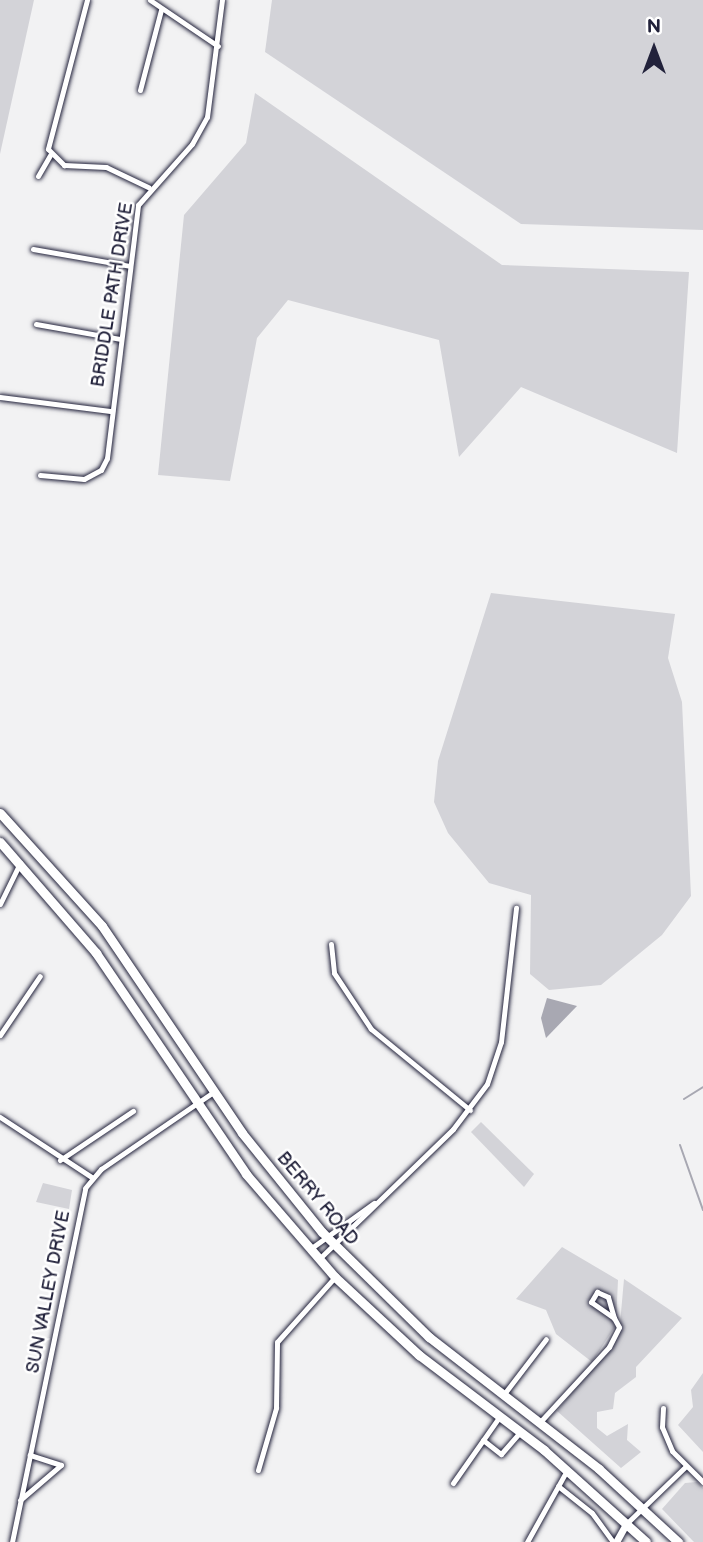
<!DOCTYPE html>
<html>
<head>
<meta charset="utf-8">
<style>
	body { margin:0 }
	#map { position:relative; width:703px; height:1542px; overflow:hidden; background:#f2f2f3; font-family:"Balsamiq Sans",sans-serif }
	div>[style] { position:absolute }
	.green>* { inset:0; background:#d3d3d8 }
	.water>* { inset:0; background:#a8a8b2 }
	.stream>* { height:2px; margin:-1px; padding:0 1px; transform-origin:1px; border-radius:1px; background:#a8a8b2 }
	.roads { filter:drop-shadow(0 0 2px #22223b) drop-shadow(0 0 2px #22223b) }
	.minor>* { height:5px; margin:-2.5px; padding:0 2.5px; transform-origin:2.5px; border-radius:2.5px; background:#fff }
	.tertiary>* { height:7px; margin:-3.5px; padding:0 3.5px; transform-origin:3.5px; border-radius:3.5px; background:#fff }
	.trunk>* { height:9px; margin:-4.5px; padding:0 4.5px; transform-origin:4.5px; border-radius:4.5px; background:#fff }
	span { translate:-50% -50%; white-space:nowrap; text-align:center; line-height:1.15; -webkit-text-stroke:5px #fff; paint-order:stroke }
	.street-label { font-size:18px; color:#22223b }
	.north { position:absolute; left:619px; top:14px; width:70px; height:70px; -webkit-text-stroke:5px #fff; paint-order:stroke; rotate:0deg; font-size:19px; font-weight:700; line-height:28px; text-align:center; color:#22223b }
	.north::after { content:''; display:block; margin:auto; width:24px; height:32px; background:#22223b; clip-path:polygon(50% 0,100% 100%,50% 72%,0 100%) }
</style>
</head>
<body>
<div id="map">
	<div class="green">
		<div style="clip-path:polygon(0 0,34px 0,0 154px)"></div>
		<div style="clip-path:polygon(272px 0,703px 0,703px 230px,521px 224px,265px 52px)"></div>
		<div style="clip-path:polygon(255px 93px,502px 265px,689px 272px,677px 453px,521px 387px,459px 457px,439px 340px,288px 300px,257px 338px,230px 481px,158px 475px,184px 215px,246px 143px)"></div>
		<div style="clip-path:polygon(491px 593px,675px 614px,668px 658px,682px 702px,691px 896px,662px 935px,601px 985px,549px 990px,530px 974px,531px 895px,489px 883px,448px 833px,434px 802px,438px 761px)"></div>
		<div style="clip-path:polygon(481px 1122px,534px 1174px,524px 1187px,471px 1132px)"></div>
		<div style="clip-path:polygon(43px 1183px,72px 1190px,69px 1209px,36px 1202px)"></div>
		<div style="clip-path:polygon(562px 1247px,618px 1280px,616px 1325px,592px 1362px,556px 1334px,546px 1310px,516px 1299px)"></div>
		<div style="clip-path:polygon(624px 1279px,682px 1318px,636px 1367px,636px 1377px,615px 1393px,613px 1409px,597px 1412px,597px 1428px,607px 1436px,628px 1424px,627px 1440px,641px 1452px,621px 1468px,557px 1411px,619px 1335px)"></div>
		<div style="clip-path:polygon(703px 1373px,703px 1452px,678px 1425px,693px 1407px,691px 1390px)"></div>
		<div style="clip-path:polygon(697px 1482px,703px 1488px,703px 1542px,694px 1542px,662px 1509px,685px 1483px)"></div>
	</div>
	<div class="water">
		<div style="clip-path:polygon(547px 998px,577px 1006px,546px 1038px,541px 1018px)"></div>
	</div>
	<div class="stream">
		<div style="left:684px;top:1099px;width:22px;rotate:-32deg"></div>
		<div style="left:680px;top:1145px;width:69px;rotate:70.5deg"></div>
	</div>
	<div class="roads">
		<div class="minor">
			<div style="left:87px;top:0;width:154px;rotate:104.7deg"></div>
			<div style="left:48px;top:149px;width:23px;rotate:45deg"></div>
			<div style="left:64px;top:165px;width:42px;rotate:2.7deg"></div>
			<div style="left:106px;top:167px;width:47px;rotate:25.5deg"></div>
			<div style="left:150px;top:0;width:82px;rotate:34.1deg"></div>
			<div style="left:140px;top:90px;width:83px;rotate:-75.3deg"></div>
			<div style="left:38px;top:176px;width:24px;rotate:-60deg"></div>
			<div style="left:33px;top:249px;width:98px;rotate:9.9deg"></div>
			<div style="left:36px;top:324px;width:85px;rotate:10.1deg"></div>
			<div style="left:0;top:397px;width:111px;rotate:7.3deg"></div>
			<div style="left:40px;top:475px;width:44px;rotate:5.2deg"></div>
			<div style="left:84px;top:479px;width:19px;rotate:-28deg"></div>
			<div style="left:101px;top:470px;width:13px;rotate:-63deg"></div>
			<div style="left:107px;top:458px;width:255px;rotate:-83deg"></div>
			<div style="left:138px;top:205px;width:81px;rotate:-48.5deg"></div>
			<div style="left:192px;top:144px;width:31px;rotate:-61deg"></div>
			<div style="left:207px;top:117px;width:118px;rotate:-82.7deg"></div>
			<div style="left:0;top:904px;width:46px;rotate:-64deg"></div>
			<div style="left:331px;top:944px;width:29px;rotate:84deg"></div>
			<div style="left:334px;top:973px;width:67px;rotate:56.5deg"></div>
			<div style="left:371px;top:1029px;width:128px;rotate:39.3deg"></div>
			<div style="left:0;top:1035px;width:71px;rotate:-55.9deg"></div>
			<div style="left:0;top:1117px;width:111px;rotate:33.3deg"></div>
			<div style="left:60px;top:1160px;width:88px;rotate:-33.9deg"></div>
			<div style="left:310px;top:1249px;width:79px;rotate:-35.7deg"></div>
			<div style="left:319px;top:1259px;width:187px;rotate:-44.1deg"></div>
			<div style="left:453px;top:1129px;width:56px;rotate:-52.9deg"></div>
			<div style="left:487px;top:1084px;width:44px;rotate:-71.6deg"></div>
			<div style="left:501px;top:1042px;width:135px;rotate:-83.6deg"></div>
			<div style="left:597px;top:1292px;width:12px;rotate:24deg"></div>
			<div style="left:608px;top:1297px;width:22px;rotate:74deg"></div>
			<div style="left:614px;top:1318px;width:28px;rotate:-145deg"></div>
			<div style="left:591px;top:1302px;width:12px;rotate:-59deg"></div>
			<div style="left:504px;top:1394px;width:69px;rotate:-52.6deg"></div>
			<div style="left:663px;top:1408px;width:19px;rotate:93deg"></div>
			<div style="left:662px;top:1427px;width:26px;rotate:67deg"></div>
			<div style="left:672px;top:1451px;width:44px;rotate:45deg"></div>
			<div style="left:540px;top:1422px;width:102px;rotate:-47.4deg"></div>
			<div style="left:609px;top:1347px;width:22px;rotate:-63deg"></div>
			<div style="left:619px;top:1327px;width:10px;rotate:-119deg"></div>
			<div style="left:483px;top:1440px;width:23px;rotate:38deg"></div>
			<div style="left:501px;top:1454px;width:29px;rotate:-49deg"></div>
			<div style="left:258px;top:1470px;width:65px;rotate:-73.8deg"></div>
			<div style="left:276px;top:1408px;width:66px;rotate:-89.1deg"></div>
			<div style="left:277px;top:1342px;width:87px;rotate:-48.3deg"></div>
			<div style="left:453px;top:1483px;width:82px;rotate:-55deg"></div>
			<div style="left:558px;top:1486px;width:43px;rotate:38.5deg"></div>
			<div style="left:592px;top:1513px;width:36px;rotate:54deg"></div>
			<div style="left:20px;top:1500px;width:54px;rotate:-40.5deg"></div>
			<div style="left:61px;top:1465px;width:33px;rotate:-162deg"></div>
			<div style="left:626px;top:1524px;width:82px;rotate:-44deg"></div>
			<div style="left:12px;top:1542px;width:361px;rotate:-78.3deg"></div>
			<div style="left:85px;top:1188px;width:25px;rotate:-50deg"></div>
			<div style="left:101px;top:1169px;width:138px;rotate:-34.4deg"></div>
			<div style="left:527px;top:1542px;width:82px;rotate:-60.9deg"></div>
		</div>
		<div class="tertiary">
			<div style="left:616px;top:1542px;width:21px;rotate:-61deg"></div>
		</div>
		<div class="trunk">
			<div style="left:0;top:813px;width:152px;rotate:47.9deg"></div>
			<div style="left:102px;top:926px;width:250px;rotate:55.9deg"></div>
			<div style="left:242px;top:1133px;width:127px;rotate:51.1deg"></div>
			<div style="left:322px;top:1232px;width:150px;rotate:44.5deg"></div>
			<div style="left:429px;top:1337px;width:215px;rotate:37.8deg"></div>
			<div style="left:599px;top:1469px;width:108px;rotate:42.7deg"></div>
			<div style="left:0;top:842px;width:147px;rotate:49.1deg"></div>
			<div style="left:96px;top:953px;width:267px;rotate:55.8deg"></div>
			<div style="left:246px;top:1174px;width:136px;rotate:49.2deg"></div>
			<div style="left:335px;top:1277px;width:115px;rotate:42.9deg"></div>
			<div style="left:419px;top:1355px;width:157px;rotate:37.2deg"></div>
			<div style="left:544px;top:1450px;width:137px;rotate:42deg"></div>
		</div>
	</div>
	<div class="street-label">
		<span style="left:113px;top:295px;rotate:-81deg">BRIDDLE PATH DRIVE</span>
		<span style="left:317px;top:1199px;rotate:50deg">BERRY ROAD</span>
		<span style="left:49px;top:1292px;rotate:-79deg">SUN VALLEY DRIVE</span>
	</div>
	<div class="north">N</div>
</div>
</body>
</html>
